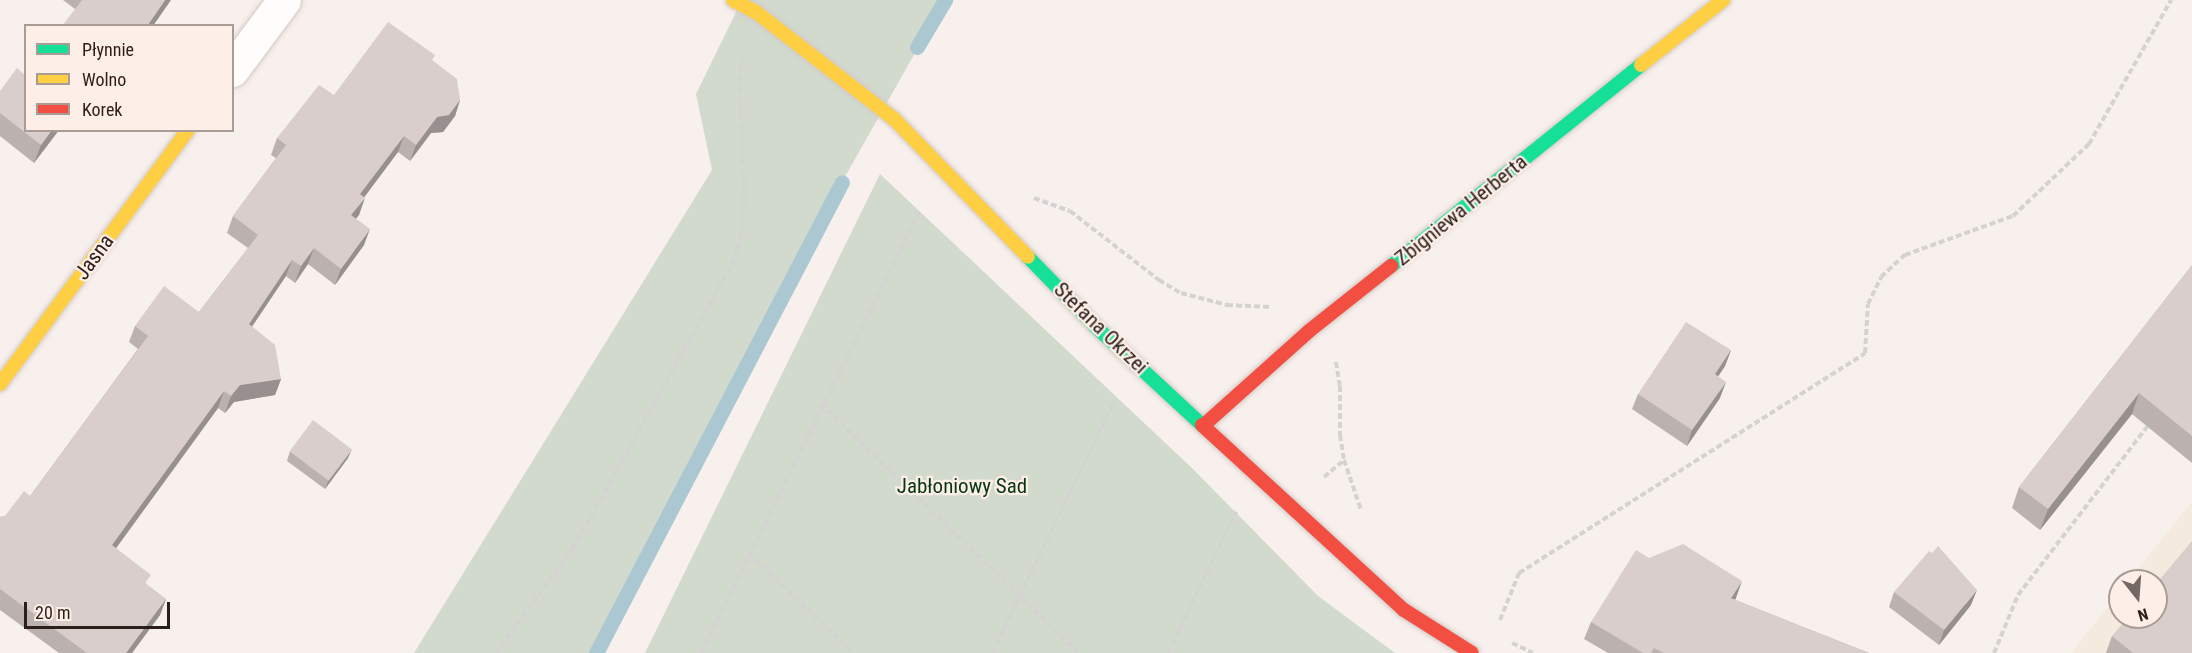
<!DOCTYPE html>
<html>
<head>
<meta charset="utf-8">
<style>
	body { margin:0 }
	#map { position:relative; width:2192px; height:653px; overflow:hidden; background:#f8f0ed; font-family:"Roboto Condensed",sans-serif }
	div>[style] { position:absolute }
	.commercial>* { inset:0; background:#f4ebde }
	.green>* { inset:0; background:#d2dace }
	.stream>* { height:15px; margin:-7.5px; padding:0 7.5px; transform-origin:7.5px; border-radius:7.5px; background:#abc8d2 }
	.path>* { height:4px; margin-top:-2px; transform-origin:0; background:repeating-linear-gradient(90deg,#d5d3d2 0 6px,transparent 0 9px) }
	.roads { filter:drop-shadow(0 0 2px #d3c9c4) drop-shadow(0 0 2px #d3c9c4) }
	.street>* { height:33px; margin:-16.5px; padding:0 16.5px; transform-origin:16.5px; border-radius:16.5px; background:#fefdfc }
	.fast>* { height:14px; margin:-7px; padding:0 7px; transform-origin:7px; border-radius:7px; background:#16e098 }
	.slow>* { height:14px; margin:-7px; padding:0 7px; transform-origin:7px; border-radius:7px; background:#ffcf43 }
	.jam>* { height:14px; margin:-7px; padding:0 7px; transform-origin:7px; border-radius:7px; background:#f24e42 }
	.wall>* { inset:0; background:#bbb1af }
	.shaded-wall>* { inset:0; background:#98908e }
	.building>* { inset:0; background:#d9cecb; transform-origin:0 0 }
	span { translate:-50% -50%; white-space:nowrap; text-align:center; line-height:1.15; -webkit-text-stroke:4.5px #fdeee8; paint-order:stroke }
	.street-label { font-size:21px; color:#2c1f19 }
	.park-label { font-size:21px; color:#053812 }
	.legend { position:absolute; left:24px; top:24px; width:210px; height:108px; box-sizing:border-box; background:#fdeee8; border:2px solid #a99b95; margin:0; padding:8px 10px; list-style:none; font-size:18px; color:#2c1f19 }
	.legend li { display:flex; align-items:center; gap:12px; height:30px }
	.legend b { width:30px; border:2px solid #a99b95 }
	.north { position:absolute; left:2108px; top:569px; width:60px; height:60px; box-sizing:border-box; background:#fdeee8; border:2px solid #a99b95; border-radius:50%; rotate:163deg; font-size:16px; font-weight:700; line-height:24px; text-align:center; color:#2c1f19 }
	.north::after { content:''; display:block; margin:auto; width:21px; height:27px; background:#736863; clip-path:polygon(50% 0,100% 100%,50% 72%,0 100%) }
	.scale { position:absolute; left:24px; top:602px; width:146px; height:27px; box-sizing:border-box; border:3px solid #2c1f19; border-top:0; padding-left:8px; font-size:18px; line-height:21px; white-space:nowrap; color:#2c1f19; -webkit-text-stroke:4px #fdeee8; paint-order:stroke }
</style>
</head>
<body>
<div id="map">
	<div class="commercial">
		<div style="clip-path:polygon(2192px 502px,2192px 653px,2071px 653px,2120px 592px,2120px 617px,2156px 617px,2156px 581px,2128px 581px)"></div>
	</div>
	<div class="green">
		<div style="clip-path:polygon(742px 0,945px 0,842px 182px,596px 653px,414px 653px,712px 170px,696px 94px)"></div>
		<div style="clip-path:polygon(880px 174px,1193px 469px,1318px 596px,1395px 653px,645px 653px)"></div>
	</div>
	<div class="stream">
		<div style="left:917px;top:47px;width:55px;rotate:-59.2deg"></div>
		<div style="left:596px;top:653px;width:531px;rotate:-62.42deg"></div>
	</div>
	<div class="path">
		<div style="left:1034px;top:198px;width:38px;rotate:20deg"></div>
		<div style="left:1070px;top:211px;width:113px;rotate:37.8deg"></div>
		<div style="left:1159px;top:280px;width:26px;rotate:31deg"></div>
		<div style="left:1181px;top:293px;width:48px;rotate:14.6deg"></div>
		<div style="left:1227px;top:305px;width:44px;rotate:2.6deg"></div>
		<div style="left:1336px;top:362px;width:24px;rotate:81deg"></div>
		<div style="left:1340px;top:386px;width:49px;rotate:90deg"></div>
		<div style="left:1340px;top:435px;width:25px;rotate:81deg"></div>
		<div style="left:1344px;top:460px;width:53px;rotate:71.2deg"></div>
		<div style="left:821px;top:404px;width:359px;rotate:44deg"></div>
		<div style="left:1324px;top:477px;width:26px;rotate:-40deg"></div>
		<div style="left:749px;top:553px;width:144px;rotate:43.9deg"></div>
		<div style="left:1500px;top:620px;width:51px;rotate:-68deg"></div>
		<div style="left:1519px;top:573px;width:410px;rotate:-32.4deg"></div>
		<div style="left:1865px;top:353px;width:49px;rotate:-86.5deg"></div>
		<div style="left:1868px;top:304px;width:30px;rotate:-64deg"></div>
		<div style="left:1881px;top:277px;width:33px;rotate:-43deg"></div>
		<div style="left:1905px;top:255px;width:115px;rotate:-19.9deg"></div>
		<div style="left:2013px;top:216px;width:105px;rotate:-43.5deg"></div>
		<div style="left:2089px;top:144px;width:166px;rotate:-60.3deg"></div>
		<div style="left:1512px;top:643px;width:23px;rotate:25deg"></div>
		<div style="left:496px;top:653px;width:130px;rotate:-53.7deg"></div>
		<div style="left:573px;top:548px;width:325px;rotate:-60.7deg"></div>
		<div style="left:732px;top:265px;width:29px;rotate:-72deg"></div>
		<div style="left:741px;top:237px;width:36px;rotate:-85deg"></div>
		<div style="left:744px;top:201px;width:120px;rotate:-91.9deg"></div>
		<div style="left:740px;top:81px;width:27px;rotate:-84deg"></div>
		<div style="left:701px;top:653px;width:495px;rotate:-63.7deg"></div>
		<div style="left:992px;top:653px;width:281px;rotate:-64.1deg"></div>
		<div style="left:1168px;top:653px;width:157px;rotate:-64.3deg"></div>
		<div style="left:1994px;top:653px;width:63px;rotate:-67.5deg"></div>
		<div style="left:2018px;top:595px;width:217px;rotate:-52.5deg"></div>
	</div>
	<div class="roads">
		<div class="street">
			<div style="left:232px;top:70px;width:87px;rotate:-53.4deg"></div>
		</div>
		<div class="fast">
			<div style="left:1028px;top:257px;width:96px;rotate:45.8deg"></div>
			<div style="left:1095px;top:326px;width:146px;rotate:42.8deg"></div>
			<div style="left:1391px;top:266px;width:321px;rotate:-38.8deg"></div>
		</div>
		<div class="slow">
			<div style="left:733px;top:0;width:26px;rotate:28deg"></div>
			<div style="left:756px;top:12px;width:175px;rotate:37.8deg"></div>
			<div style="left:894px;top:119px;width:192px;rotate:45.8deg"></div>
			<div style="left:1641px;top:65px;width:105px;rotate:-38.4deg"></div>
			<div style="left:0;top:384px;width:316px;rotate:-53.5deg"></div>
		</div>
		<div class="jam">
			<div style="left:1202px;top:425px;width:274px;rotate:42.5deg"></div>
			<div style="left:1404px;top:610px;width:80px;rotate:32.3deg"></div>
			<div style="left:1204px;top:425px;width:141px;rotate:-41.8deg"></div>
			<div style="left:1309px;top:331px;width:105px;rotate:-38.4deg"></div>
		</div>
	</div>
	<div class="wall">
		<div style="clip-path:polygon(63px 0,171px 0,75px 9px)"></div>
		<div style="clip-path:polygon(433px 61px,460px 100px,455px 116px,443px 132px,431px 133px,410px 161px,398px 152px,364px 197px,359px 215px,356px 218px,364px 245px,335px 285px,308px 264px,295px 283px,286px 276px,252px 326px,281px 379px,275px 395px,234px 402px,225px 413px,218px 408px,116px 548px,147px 585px,166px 599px,160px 615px,132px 653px,59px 653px,0 610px,0 517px,5px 516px,30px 496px,138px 349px,129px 342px,135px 326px,199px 312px,248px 248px,227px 233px,233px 216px,276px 158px,271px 155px,277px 138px,334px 95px)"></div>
		<div style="clip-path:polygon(0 91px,26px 130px,59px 130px,34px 163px,0 136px)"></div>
		<div style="clip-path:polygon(2192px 265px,2192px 463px,2132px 414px,2040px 530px,2012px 508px,2019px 487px)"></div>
		<div style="clip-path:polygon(1731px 350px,1725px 366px,1718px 376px,1720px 398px,1687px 446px,1632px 409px,1638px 394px)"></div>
		<div style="clip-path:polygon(290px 451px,348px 458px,325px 489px,287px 461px)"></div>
		<div style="clip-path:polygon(1649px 558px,1736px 598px,1735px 600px,1869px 653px,1608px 653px,1584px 639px,1591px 622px)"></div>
		<div style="clip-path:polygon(1894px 592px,1971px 605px,1939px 645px,1889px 607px)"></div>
		<div style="clip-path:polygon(2112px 636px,2192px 653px,2106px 653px)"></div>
	</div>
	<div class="shaded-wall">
		<div style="clip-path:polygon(165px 0,171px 0,153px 26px,147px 26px)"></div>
		<div style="clip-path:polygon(460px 100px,455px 116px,443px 132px,431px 133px,410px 161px,416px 145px,437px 117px)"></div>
		<div style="clip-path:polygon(52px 130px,59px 130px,34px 163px,41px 145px)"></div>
		<div style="clip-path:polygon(404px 136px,398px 152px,354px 211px,360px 194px)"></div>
		<div style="clip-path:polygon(365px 198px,359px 215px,345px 231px,351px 215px)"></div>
		<div style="clip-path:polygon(370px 229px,364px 245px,335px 285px,341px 269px)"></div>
		<div style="clip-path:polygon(314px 248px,308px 264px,295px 283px,301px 266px)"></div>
		<div style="clip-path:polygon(292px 260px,286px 276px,243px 340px,249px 324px)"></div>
		<div style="clip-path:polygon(1731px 350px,1725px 366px,1709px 390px,1715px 374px)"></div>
		<div style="clip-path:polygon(281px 379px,275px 395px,234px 402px,225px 413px,231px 396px,240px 385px)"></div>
		<div style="clip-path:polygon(1726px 382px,1720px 398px,1687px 446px,1692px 430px)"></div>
		<div style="clip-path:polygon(224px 391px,218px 408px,106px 562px,112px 545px)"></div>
		<div style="clip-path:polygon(2139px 393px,2132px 414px,2040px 530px,2048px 509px)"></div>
		<div style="clip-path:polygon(352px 449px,348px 458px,325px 489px,329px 479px)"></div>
		<div style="clip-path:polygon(1742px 581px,1736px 598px,1725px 615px,1731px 598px)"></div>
		<div style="clip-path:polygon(1977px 590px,1971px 605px,1939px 645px,1944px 630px)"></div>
		<div style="clip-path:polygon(166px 599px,160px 615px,132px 653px,126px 653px)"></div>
	</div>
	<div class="building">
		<div style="clip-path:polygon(82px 0,165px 0,147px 26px,62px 26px)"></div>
		<div style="clip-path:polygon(388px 22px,435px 55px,432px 60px,457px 79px,460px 100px,449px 115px,437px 117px,416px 145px,404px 136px,360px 194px,365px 198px,351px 215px,370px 229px,341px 269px,314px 248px,301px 266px,292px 260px,249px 324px,275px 345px,281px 379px,240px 385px,231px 396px,224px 391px,112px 545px,151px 575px,145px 583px,166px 599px,126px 653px,87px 653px,0 589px,0 517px,5px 516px,24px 491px,30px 496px,148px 336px,135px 326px,164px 286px,199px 312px,258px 235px,233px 216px,286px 145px,277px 138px,319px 85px,334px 95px)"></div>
		<div style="clip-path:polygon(17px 68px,24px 74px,26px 71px,26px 130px,52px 130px,41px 145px,0 113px,0 91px)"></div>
		<div style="clip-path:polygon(2192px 265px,2192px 436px,2139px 393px,2048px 509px,2019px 487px)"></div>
		<div style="clip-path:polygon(1686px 322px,1731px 350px,1715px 374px,1726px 382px,1692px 430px,1638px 394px)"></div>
		<div style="left:313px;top:420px;width:49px;height:39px;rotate:37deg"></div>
		<div style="clip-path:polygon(2192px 541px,2192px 653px,2133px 653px,2112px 636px,2128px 617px,2156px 617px,2156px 584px)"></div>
		<div style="clip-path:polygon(1683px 544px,1742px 581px,1731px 598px,1869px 653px,1664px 653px,1654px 648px,1651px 653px,1643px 653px,1591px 622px,1636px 550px,1649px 558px)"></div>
		<div style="clip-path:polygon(1938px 546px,1977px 590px,1944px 630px,1894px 592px,1929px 551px,1932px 553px)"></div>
	</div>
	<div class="street-label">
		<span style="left:1461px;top:210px;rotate:-39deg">Zbigniewa Herberta</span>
		<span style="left:94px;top:257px;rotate:-54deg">Jasna</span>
		<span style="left:1101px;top:328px;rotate:44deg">Stefana Okrzei</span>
	</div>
	<div class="park-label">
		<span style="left:962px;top:486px">Jabłoniowy Sad</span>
	</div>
	<ul class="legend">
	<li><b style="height:8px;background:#16e098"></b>Płynnie</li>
	<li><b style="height:8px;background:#ffcf43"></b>Wolno</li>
	<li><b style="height:8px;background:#f24e42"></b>Korek</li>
	</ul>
	<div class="north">N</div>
	<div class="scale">20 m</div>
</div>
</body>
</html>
